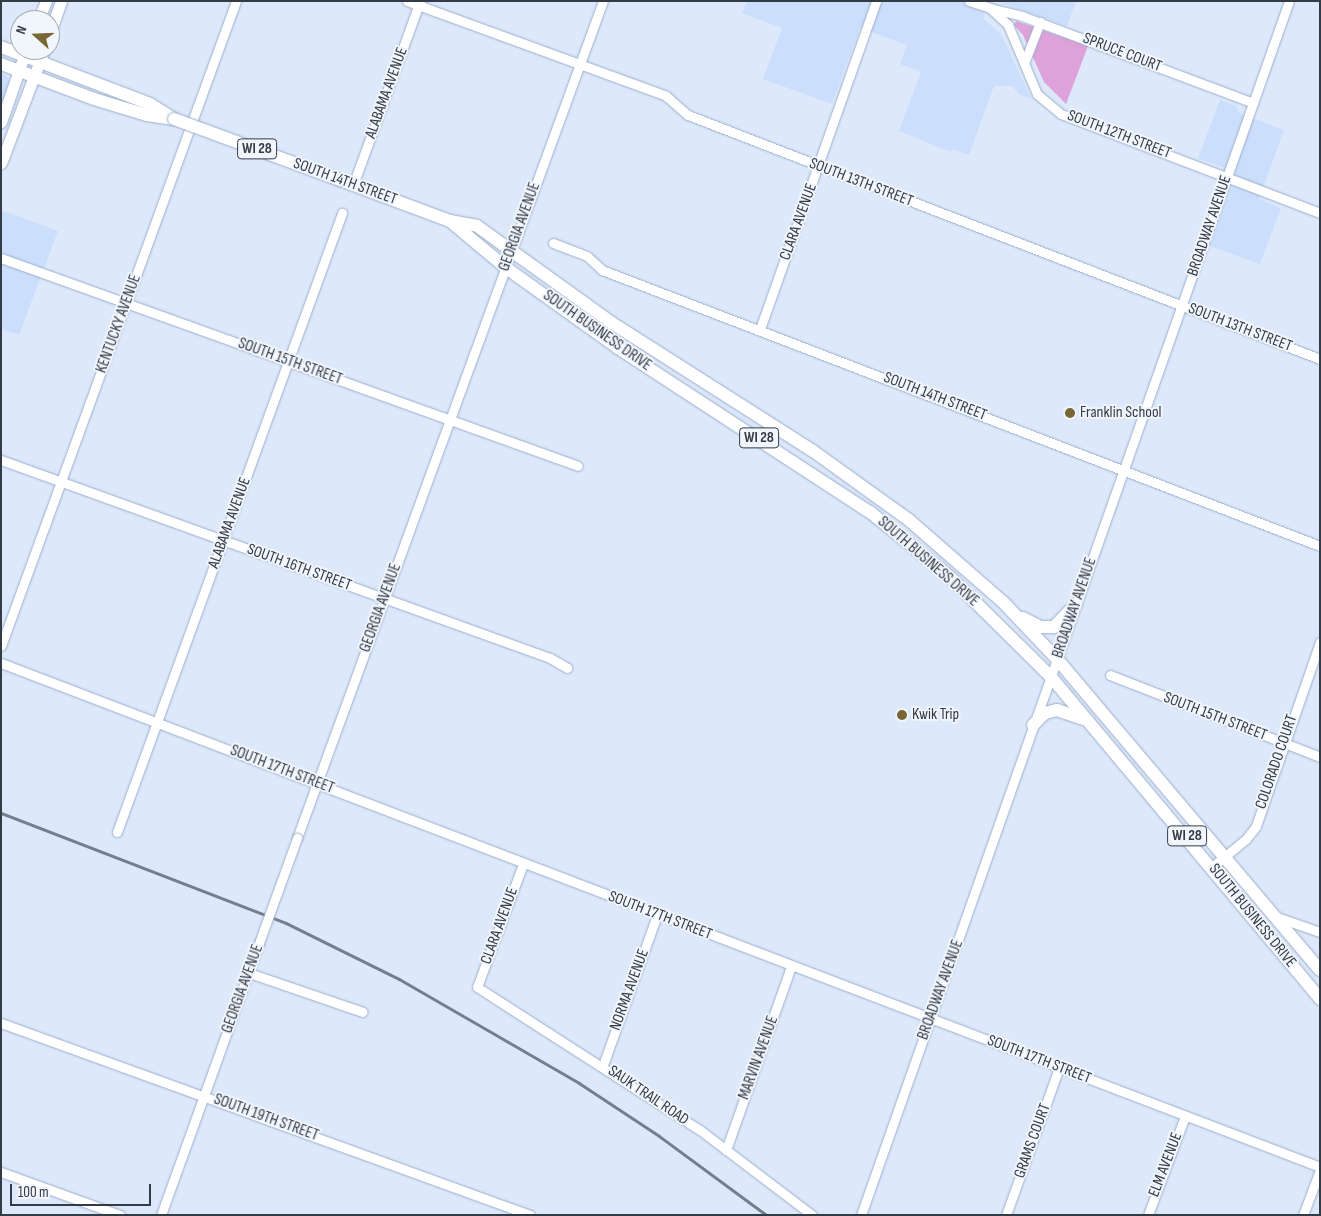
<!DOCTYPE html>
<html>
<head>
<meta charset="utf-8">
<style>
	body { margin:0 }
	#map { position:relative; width:1321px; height:1216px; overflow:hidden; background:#dde9fb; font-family:"Sofia Sans Condensed",sans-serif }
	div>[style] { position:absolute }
	.built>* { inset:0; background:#cbdefc }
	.green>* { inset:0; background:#dda2d9 }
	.roads { filter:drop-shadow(0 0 1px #9caecb) drop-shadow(0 0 1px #9caecb) }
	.street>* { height:9px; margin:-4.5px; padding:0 4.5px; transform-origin:4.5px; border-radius:4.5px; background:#fff }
	.secondary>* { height:11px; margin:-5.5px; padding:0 5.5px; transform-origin:5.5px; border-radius:5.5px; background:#fff }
	.primary>* { height:12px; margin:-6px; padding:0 6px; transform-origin:6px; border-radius:6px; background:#fff }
	.rail>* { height:3px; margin:-1.5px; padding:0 1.5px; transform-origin:1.5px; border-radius:1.5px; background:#747e8c }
	.bridges { filter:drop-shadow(0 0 1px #9caecb) drop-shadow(0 0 1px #9caecb) }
	.street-bridge>* { height:9px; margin:-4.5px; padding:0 4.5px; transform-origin:4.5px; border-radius:4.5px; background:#fff }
	.primary-bridge>* { height:12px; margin:-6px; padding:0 6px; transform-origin:6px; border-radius:6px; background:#fff }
	.dots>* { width:14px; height:14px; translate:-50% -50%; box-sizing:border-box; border:2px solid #f1f5fc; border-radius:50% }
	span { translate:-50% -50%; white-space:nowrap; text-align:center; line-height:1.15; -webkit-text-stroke:4px #f1f5fc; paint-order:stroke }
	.shield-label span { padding:1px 4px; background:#f1f5fc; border:1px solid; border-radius:4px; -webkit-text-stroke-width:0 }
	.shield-label { font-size:15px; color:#333b47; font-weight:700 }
	.street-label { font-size:16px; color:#333b47 }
	.poi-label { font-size:16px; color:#333b47 }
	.left { translate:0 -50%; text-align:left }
	.frame { position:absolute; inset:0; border:2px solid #333b47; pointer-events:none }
	.north { position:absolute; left:10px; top:10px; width:50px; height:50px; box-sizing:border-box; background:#f1f5fc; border:1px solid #a5abb4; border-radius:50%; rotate:290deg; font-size:14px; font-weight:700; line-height:20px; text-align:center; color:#333b47 }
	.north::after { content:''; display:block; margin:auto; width:18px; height:22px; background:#786735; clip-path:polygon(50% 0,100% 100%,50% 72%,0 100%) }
	.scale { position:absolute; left:10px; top:1184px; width:141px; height:22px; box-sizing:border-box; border:2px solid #333b47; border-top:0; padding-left:6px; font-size:15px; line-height:18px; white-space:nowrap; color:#333b47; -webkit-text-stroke:4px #f1f5fc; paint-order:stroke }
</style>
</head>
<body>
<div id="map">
	<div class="built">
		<div style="clip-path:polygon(747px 1px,989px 1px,983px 18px,1001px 34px,1031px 98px,1020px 95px,1012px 86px,994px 86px,969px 155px,952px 149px,951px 152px,899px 131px,921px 72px,900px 64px,907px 45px,860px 28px,832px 104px,763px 79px,782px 28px,742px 13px)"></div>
		<div style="clip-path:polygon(996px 1px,1076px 1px,1067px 26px)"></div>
		<div style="clip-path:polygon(1px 72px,8px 78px,9px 87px,1px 107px)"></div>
		<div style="clip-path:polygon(1220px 100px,1236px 106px,1239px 113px,1284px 130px,1259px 199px,1281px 208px,1260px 264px,1210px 246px,1236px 172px,1198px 158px)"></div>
		<div style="clip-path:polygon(1px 210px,58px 231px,19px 335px,1px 329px)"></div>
	</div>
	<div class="green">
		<div style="clip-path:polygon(1016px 21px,1088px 46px,1066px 104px,1044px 82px,1023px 35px,1014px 25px)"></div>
	</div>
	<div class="roads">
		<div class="street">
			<div style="left:407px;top:1px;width:276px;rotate:20.1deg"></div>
			<div style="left:666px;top:96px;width:29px;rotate:41deg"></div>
			<div style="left:688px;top:115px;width:677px;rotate:21.11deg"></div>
			<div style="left:969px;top:1px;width:22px;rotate:18deg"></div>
			<div style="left:990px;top:8px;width:25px;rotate:43deg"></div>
			<div style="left:1008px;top:25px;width:75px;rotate:67.2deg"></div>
			<div style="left:1037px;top:94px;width:31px;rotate:40deg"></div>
			<div style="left:1061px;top:114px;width:277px;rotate:20.9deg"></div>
			<div style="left:990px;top:8px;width:33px;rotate:14deg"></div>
			<div style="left:1022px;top:16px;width:247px;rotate:20.6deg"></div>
			<div style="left:1025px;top:61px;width:42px;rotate:-69deg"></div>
			<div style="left:353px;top:185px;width:196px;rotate:-70deg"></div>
			<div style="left:553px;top:243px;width:36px;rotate:21deg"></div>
			<div style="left:587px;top:256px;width:21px;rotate:43deg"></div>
			<div style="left:602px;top:270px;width:769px;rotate:21.03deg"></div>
			<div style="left:1px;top:258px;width:613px;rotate:19.82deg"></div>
			<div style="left:760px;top:329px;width:348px;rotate:-70.5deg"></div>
			<div style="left:1px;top:460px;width:584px;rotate:19.83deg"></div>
			<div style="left:550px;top:658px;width:20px;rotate:30deg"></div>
			<div style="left:1px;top:646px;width:686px;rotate:-69.98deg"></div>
			<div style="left:1px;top:663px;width:1412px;rotate:20.91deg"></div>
			<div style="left:1110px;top:675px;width:225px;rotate:21.3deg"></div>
			<div style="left:117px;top:832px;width:659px;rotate:-70.02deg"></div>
			<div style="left:297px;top:838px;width:891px;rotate:-69.92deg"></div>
			<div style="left:523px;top:864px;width:131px;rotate:110.5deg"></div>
			<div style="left:477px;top:987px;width:265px;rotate:32.7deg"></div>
			<div style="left:700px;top:1130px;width:141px;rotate:37.2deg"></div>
			<div style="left:1212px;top:867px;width:44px;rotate:-39.5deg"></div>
			<div style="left:1246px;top:839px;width:16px;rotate:-52deg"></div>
			<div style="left:1256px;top:826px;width:195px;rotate:-70.8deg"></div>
			<div style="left:1277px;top:917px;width:46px;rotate:19.2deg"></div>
			<div style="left:249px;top:973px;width:120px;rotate:18.9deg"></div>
			<div style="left:1px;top:1023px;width:563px;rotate:19.95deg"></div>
			<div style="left:603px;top:1065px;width:159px;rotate:-70.2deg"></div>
			<div style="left:726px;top:1150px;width:195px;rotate:-70.5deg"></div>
			<div style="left:1px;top:1172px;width:127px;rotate:19.9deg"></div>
			<div style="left:161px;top:1215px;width:289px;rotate:-70.2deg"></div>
			<div style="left:861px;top:1215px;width:1287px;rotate:-70.58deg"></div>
			<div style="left:1006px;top:1215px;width:156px;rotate:-70.2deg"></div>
			<div style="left:1148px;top:1215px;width:106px;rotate:-69.5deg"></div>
			<div style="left:1303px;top:1215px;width:48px;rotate:-69.3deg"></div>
		</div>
		<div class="secondary">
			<div style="left:38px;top:20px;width:21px;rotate:-67deg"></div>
			<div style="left:50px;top:33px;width:34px;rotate:-71deg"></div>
			<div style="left:1px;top:122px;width:76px;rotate:-70.9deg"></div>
			<div style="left:1px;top:163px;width:121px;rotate:-69.2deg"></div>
		</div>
		<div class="primary">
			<div style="left:1px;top:47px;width:160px;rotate:20.9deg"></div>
			<div style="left:150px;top:104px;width:28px;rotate:32deg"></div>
			<div style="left:1px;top:64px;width:99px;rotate:20.6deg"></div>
			<div style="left:94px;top:99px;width:55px;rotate:16.8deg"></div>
			<div style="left:147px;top:115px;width:25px;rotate:9deg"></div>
			<div style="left:340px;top:180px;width:117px;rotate:20.4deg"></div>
			<div style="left:450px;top:221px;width:27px;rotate:10deg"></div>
			<div style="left:477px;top:226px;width:166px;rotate:35.7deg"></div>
			<div style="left:612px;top:323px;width:238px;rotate:32.5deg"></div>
			<div style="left:813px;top:451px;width:118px;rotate:35.7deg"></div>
			<div style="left:909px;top:520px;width:125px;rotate:41.1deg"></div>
			<div style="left:1003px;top:602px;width:79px;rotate:46.5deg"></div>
			<div style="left:1057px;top:659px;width:407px;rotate:49.8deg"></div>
			<div style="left:450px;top:221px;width:72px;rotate:39.9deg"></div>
			<div style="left:505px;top:267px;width:139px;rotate:35.6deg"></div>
			<div style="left:618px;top:348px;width:301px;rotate:33.1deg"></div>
			<div style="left:870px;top:512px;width:104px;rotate:39.2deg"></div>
			<div style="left:951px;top:578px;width:141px;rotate:44.7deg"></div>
			<div style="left:1051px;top:677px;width:420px;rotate:50.1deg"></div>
			<div style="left:1023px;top:618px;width:20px;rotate:27deg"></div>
			<div style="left:1041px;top:627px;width:13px"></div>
			<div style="left:1054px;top:627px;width:32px;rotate:-46deg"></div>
			<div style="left:1033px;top:725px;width:17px;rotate:-45deg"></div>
			<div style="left:1045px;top:713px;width:12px;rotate:-14deg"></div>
			<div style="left:1057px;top:710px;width:28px;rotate:19deg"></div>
		</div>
	</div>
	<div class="rail">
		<div style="left:1px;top:813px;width:305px;rotate:21.1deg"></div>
		<div style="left:286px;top:923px;width:126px;rotate:26.4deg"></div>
		<div style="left:399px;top:979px;width:208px;rotate:30deg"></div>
		<div style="left:579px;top:1083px;width:96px;rotate:33.5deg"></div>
		<div style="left:659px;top:1136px;width:133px;rotate:36.4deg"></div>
	</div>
	<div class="bridges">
		<div class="street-bridge">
			<div style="left:259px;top:943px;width:112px;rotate:-70.1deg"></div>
		</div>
		<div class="primary-bridge">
			<div style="left:174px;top:119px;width:177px;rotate:20.2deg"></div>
		</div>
	</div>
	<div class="dots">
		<div style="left:1070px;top:413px;background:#786735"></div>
		<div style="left:902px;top:715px;background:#786735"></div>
	</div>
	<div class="shield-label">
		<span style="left:257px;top:149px">WI 28</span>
		<span style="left:759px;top:438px">WI 28</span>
		<span style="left:1187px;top:836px">WI 28</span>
	</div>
	<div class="street-label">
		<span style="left:1122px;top:53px;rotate:21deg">SPRUCE COURT</span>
		<span style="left:387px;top:93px;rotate:-70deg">ALABAMA AVENUE</span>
		<span style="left:1119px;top:135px;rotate:21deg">SOUTH 12TH STREET</span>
		<span style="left:345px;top:182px;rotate:20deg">SOUTH 14TH STREET</span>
		<span style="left:861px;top:183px;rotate:21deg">SOUTH 13TH STREET</span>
		<span style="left:799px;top:222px;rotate:-70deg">CLARA AVENUE</span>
		<span style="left:1210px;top:226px;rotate:-71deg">BROADWAY AVENUE</span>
		<span style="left:520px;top:227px;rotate:-70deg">GEORGIA AVENUE</span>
		<span style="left:119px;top:324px;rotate:-70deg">KENTUCKY AVENUE</span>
		<span style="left:1240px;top:328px;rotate:21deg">SOUTH 13TH STREET</span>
		<span style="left:597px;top:331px;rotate:35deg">SOUTH BUSINESS DRIVE</span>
		<span style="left:290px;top:362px;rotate:20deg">SOUTH 15TH STREET</span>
		<span style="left:935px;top:397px;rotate:21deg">SOUTH 14TH STREET</span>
		<span style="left:230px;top:523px;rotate:-70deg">ALABAMA AVENUE</span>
		<span style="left:928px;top:562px;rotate:41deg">SOUTH BUSINESS DRIVE</span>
		<span style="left:299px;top:568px;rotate:20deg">SOUTH 16TH STREET</span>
		<span style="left:381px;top:608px;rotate:-70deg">GEORGIA AVENUE</span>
		<span style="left:1075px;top:608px;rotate:-71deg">BROADWAY AVENUE</span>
		<span style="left:1215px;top:717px;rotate:21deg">SOUTH 15TH STREET</span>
		<span style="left:1277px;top:762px;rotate:-71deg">COLORADO COURT</span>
		<span style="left:282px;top:770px;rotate:21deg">SOUTH 17TH STREET</span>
		<span style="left:660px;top:916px;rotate:21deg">SOUTH 17TH STREET</span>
		<span style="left:1252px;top:916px;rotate:51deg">SOUTH BUSINESS DRIVE</span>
		<span style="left:500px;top:926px;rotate:-70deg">CLARA AVENUE</span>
		<span style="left:243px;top:989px;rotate:-70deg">GEORGIA AVENUE</span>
		<span style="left:630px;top:990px;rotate:-70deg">NORMA AVENUE</span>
		<span style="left:941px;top:990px;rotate:-70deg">BROADWAY AVENUE</span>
		<span style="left:759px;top:1058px;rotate:-70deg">MARVIN AVENUE</span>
		<span style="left:1039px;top:1060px;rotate:21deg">SOUTH 17TH STREET</span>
		<span style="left:648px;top:1096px;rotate:34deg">SAUK TRAIL ROAD</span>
		<span style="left:266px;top:1118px;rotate:20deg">SOUTH 19TH STREET</span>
		<span style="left:1033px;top:1141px;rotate:-70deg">GRAMS COURT</span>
		<span style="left:1166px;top:1165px;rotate:-69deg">ELM AVENUE</span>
	</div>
	<div class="poi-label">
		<span class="left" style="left:1080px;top:413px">Franklin School</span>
		<span class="left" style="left:912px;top:715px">Kwik Trip</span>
	</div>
	<div class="frame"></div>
	<div class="north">N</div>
	<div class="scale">100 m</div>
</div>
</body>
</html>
